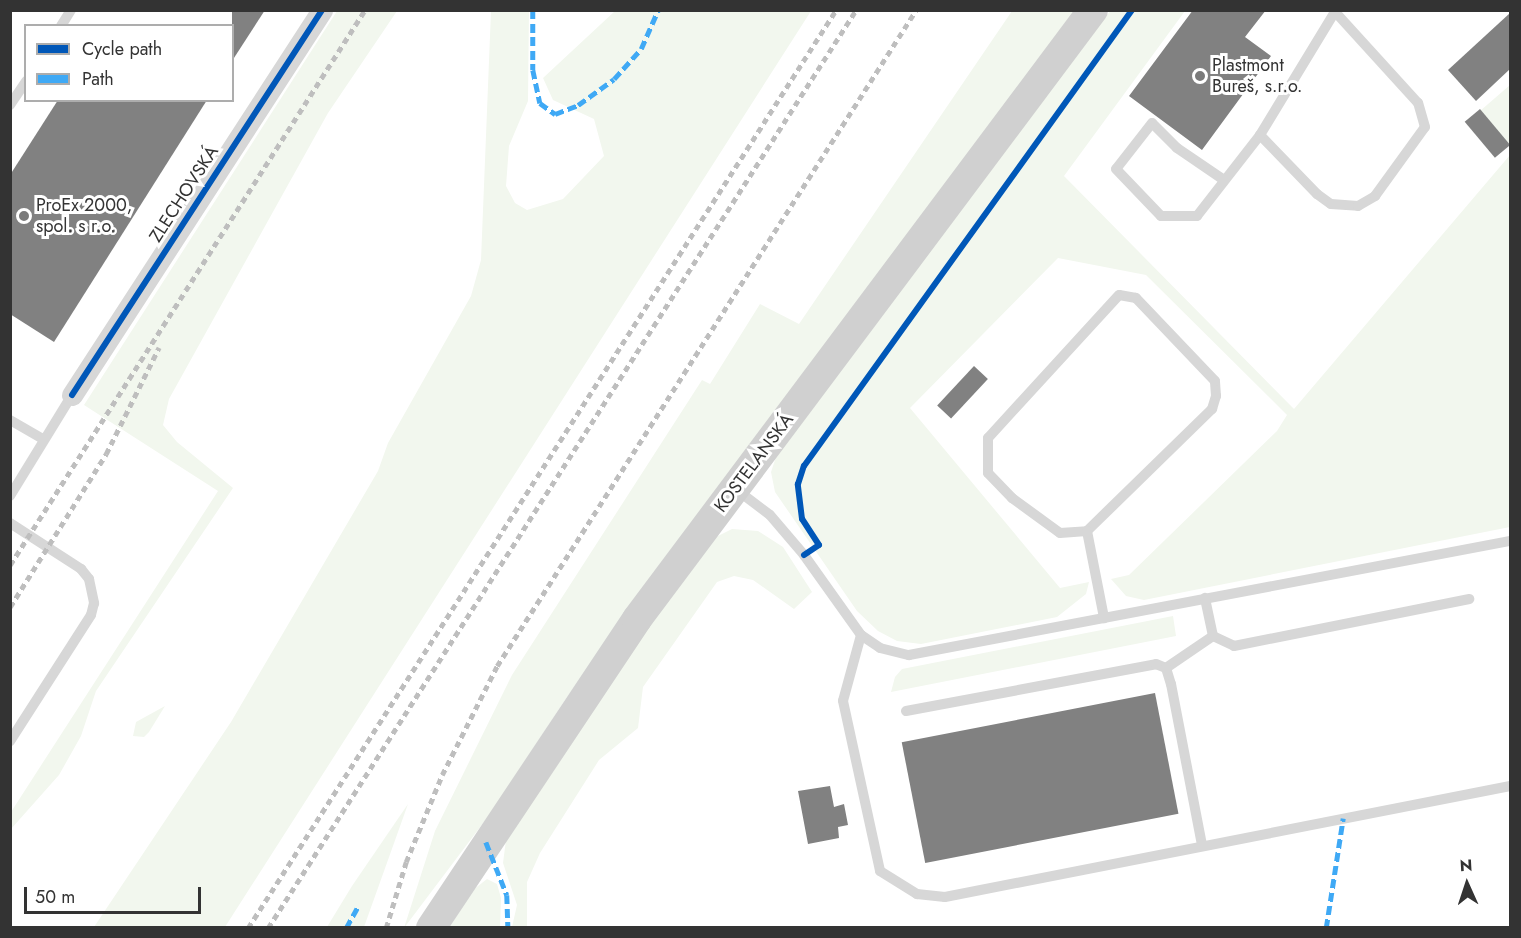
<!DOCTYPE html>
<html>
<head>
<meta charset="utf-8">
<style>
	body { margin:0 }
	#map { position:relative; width:1521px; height:938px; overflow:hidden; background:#fff; font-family:Jost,sans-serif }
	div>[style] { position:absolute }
	.green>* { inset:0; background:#f2f7ee }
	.building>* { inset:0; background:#818181; transform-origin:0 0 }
	.service>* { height:10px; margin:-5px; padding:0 5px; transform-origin:5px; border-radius:5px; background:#d7d7d7 }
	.minor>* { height:21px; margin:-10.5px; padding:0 10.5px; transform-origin:10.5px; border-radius:10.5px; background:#d7d7d7 }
	.secondary>* { height:30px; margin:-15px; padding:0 15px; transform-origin:15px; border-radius:15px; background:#d0d0d0 }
	.rail>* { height:4.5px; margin-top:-2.25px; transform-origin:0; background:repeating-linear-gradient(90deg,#bebebe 0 6px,transparent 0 10.5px) }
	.quiet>* { height:4.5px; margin-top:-2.25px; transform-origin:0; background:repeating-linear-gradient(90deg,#3fa9f5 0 9px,transparent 0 13.5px) }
	.cycleway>* { height:6px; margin:-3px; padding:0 3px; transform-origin:3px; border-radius:3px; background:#0057b8 }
	.dots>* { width:16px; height:16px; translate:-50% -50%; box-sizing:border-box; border:3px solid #fff; border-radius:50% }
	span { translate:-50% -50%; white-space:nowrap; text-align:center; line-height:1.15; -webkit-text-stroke:6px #fff; paint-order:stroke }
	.poi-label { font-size:18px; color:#333 }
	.left { translate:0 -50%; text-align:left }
	.street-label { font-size:18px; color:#333 }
	.frame { position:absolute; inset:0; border:12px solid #333; pointer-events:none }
	.legend { position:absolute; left:24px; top:24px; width:210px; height:78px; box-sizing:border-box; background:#fff; border:2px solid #adadad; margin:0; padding:8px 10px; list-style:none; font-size:18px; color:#333 }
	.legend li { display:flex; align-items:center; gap:12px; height:30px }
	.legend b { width:30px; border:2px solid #adadad }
	.north { position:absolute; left:1437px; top:854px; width:60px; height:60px; -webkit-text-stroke:4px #fff; paint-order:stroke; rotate:357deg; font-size:16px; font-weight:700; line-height:24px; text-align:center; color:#333 }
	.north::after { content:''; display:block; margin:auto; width:21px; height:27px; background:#333; clip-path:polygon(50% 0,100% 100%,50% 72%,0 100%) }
	.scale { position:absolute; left:24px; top:887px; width:177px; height:27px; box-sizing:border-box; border:3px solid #333; border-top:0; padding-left:8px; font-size:18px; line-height:21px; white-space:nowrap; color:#333; -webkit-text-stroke:4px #fff; paint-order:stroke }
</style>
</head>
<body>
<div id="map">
	<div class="green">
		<div style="clip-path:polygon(337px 11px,397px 11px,328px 113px,169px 399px,163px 425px,177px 442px,233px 488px,96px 691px,81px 736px,59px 775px,11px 829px,11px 812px,218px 491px,84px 405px)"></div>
		<div style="clip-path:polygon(491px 11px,529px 11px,528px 101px,509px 146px,506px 186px,515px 203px,527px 210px,563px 199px,604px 156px,594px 119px,553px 100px,543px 78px,615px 11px,811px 11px,225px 927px,94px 927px,231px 722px,378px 471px,388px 443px,471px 296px,481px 260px)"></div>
		<div style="clip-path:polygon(1012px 11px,1078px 11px,770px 419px,565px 700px,493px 810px,404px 928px,435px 831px,512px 675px,702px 380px,710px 384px,760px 304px,799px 324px)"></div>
		<div style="clip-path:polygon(1110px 11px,1185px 11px,1064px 176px,1294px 409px,1510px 155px,1510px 527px,1144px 600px,1126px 596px,1111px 579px,1129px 575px,1277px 431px,1287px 415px,1146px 275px,1058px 258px,910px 408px,1060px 588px,1089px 582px,1086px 594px,1057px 617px,921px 644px,897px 641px,878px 631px,857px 611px,775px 492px,771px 472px,776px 457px)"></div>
		<div style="clip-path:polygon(1510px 85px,1510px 145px,1480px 111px)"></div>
		<div style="clip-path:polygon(732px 529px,758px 531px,783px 547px,812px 592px,794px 609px,753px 580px,734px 576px,717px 582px,643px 687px,638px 728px,599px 760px,540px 853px,527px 882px,527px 927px,512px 927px,517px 905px,503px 863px,506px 840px,658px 612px,714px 538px)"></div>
		<div style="clip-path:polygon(1173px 616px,1176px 636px,891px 692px,895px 677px,902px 669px)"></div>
		<div style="clip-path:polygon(165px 706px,149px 732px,144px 737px,133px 736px,136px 722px)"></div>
		<div style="clip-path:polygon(408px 804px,364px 927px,327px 927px,352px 886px)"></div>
		<div style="clip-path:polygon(487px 879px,497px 884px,501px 898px,500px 927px,449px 928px,473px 890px)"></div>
	</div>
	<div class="building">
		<div style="clip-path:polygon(232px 10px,265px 10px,232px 61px)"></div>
		<div style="clip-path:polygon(1193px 10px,1266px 10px,1245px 37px,1271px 56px,1202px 150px,1129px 96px)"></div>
		<div style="clip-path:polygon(1510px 13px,1510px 69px,1476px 101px,1448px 70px)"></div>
		<div style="clip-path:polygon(58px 100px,207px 100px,54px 342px,10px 314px,10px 175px)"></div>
		<div style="left:1480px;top:109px;width:47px;height:20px;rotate:50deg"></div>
		<div style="left:974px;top:366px;width:19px;height:54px;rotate:43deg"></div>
		<div style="left:1155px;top:693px;width:123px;height:258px;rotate:79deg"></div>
		<div style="clip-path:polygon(830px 786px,834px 807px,844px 804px,848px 825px,838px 827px,839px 838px,808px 844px,798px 791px)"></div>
	</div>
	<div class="service">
		<div style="left:61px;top:26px;width:19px;rotate:-58deg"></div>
		<div style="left:10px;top:105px;width:29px;rotate:-56deg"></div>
		<div style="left:1260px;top:135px;width:82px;rotate:46deg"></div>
		<div style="left:1317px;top:194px;width:17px;rotate:36deg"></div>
		<div style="left:1331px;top:204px;width:27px;rotate:4deg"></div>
		<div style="left:1358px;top:206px;width:20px;rotate:-30deg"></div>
		<div style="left:1375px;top:196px;width:85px;rotate:-54.1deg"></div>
		<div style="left:1425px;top:127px;width:25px;rotate:-106deg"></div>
		<div style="left:1418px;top:103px;width:120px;rotate:-132.3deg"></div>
		<div style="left:1224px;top:180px;width:57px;rotate:-145.8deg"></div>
		<div style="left:1177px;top:148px;width:35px;rotate:-135deg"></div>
		<div style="left:1152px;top:123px;width:58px;rotate:128deg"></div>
		<div style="left:1116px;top:169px;width:65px;rotate:46.2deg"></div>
		<div style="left:1161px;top:216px;width:36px"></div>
		<div style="left:1197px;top:216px;width:103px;rotate:-52.1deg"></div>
		<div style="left:1260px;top:135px;width:146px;rotate:-58.7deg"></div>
		<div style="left:10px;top:420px;width:39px;rotate:30deg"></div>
		<div style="left:737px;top:490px;width:41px;rotate:37.1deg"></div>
		<div style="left:770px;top:515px;width:52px;rotate:49.6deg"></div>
		<div style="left:804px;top:555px;width:98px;rotate:54.5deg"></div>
		<div style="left:861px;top:635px;width:23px;rotate:34deg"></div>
		<div style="left:880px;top:648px;width:30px;rotate:14deg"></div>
		<div style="left:909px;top:655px;width:612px;rotate:-10.74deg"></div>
		<div style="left:10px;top:496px;width:119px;rotate:-58.5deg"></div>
		<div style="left:10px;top:523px;width:85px;rotate:32.9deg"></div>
		<div style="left:81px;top:569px;width:13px;rotate:51deg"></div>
		<div style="left:89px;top:579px;width:25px;rotate:78deg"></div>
		<div style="left:94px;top:603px;width:12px;rotate:104deg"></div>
		<div style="left:91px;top:615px;width:150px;rotate:122.7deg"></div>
		<div style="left:1087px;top:531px;width:175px;rotate:-44.3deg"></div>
		<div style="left:1212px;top:409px;width:14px;rotate:-73deg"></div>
		<div style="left:1216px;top:396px;width:15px;rotate:-94deg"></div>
		<div style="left:1215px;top:381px;width:115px;rotate:-133.6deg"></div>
		<div style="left:1136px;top:298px;width:17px;rotate:-170deg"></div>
		<div style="left:1119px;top:295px;width:194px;rotate:132.5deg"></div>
		<div style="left:988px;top:438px;width:35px;rotate:90deg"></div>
		<div style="left:988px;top:473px;width:35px;rotate:46deg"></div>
		<div style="left:1012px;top:498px;width:59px;rotate:36.1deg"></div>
		<div style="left:1060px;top:533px;width:27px;rotate:-4deg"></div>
		<div style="left:1087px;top:531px;width:89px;rotate:78.9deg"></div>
		<div style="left:861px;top:635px;width:68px;rotate:105.3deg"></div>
		<div style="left:843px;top:701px;width:174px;rotate:77.7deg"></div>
		<div style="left:880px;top:871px;width:44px;rotate:31.9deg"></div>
		<div style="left:917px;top:894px;width:28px;rotate:6deg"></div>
		<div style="left:945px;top:897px;width:576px;rotate:-11.11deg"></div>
		<div style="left:1213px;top:636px;width:23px;rotate:25deg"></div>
		<div style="left:1234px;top:646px;width:240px;rotate:-11.3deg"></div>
		<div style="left:1166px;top:668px;width:57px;rotate:-34.2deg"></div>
		<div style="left:1213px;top:636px;width:39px;rotate:-102deg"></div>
		<div style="left:906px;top:711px;width:254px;rotate:-10.6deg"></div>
		<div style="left:1156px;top:664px;width:11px;rotate:22deg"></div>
		<div style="left:1166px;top:668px;width:17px;rotate:73deg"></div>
		<div style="left:1171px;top:684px;width:164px;rotate:79.1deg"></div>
	</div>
	<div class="minor">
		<div style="left:72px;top:395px;width:459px;rotate:-57deg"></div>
	</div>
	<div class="secondary">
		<div style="left:431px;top:928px;width:371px;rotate:-56.3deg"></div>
		<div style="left:637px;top:619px;width:761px;rotate:-53.18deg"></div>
	</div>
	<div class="rail">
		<div style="left:10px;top:565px;width:659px;rotate:-57.4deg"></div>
		<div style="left:10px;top:607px;width:181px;rotate:-57.9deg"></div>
		<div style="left:106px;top:454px;width:119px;rotate:-63.6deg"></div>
		<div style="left:248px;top:928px;width:1090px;rotate:-57.36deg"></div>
		<div style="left:268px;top:928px;width:1090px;rotate:-57.36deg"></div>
		<div style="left:386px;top:928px;width:69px;rotate:-73.1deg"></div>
		<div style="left:406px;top:862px;width:94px;rotate:-67.5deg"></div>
		<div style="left:442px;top:775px;width:122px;rotate:-63.2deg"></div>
		<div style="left:497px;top:666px;width:778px;rotate:-57.43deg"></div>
	</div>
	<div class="quiet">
		<div style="left:533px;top:10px;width:60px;rotate:90deg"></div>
		<div style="left:533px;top:70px;width:34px;rotate:78deg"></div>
		<div style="left:540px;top:103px;width:19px;rotate:36deg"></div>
		<div style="left:555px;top:114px;width:25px;rotate:-21deg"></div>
		<div style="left:578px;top:105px;width:44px;rotate:-35.8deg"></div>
		<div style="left:614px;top:79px;width:40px;rotate:-48deg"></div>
		<div style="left:641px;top:49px;width:43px;rotate:-66.4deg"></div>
		<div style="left:486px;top:842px;width:57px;rotate:68.4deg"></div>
		<div style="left:507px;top:895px;width:33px;rotate:88deg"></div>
		<div style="left:346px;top:928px;width:23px;rotate:-61deg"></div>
		<div style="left:1326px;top:928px;width:111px;rotate:-81.2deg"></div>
	</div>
	<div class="cycleway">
		<div style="left:72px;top:395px;width:459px;rotate:-57deg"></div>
		<div style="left:804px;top:555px;width:18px;rotate:-34deg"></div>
		<div style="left:819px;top:545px;width:31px;rotate:-123deg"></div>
		<div style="left:802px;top:519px;width:35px;rotate:-97deg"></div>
		<div style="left:798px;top:484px;width:19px;rotate:-72deg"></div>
		<div style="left:804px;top:466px;width:562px;rotate:-54.27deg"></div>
	</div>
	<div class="dots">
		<div style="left:1200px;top:76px;background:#7a7a7a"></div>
		<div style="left:24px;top:216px;background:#7a7a7a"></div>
	</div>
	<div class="poi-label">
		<span class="left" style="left:1212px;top:76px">Plastmont<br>Bureš, s.r.o.</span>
		<span class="left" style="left:36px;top:216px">ProEx 2000,<br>spol. s r.o.</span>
	</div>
	<div class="street-label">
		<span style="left:184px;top:194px;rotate:-57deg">ZLECHOVSKÁ</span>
		<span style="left:754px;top:463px;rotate:-53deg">KOSTELANSKÁ</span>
	</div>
	<div class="frame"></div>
	<ul class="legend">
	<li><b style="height:8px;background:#0057b8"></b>Cycle path</li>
	<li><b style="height:8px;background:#3fa9f5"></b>Path</li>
	</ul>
	<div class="north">N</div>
	<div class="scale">50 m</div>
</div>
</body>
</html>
